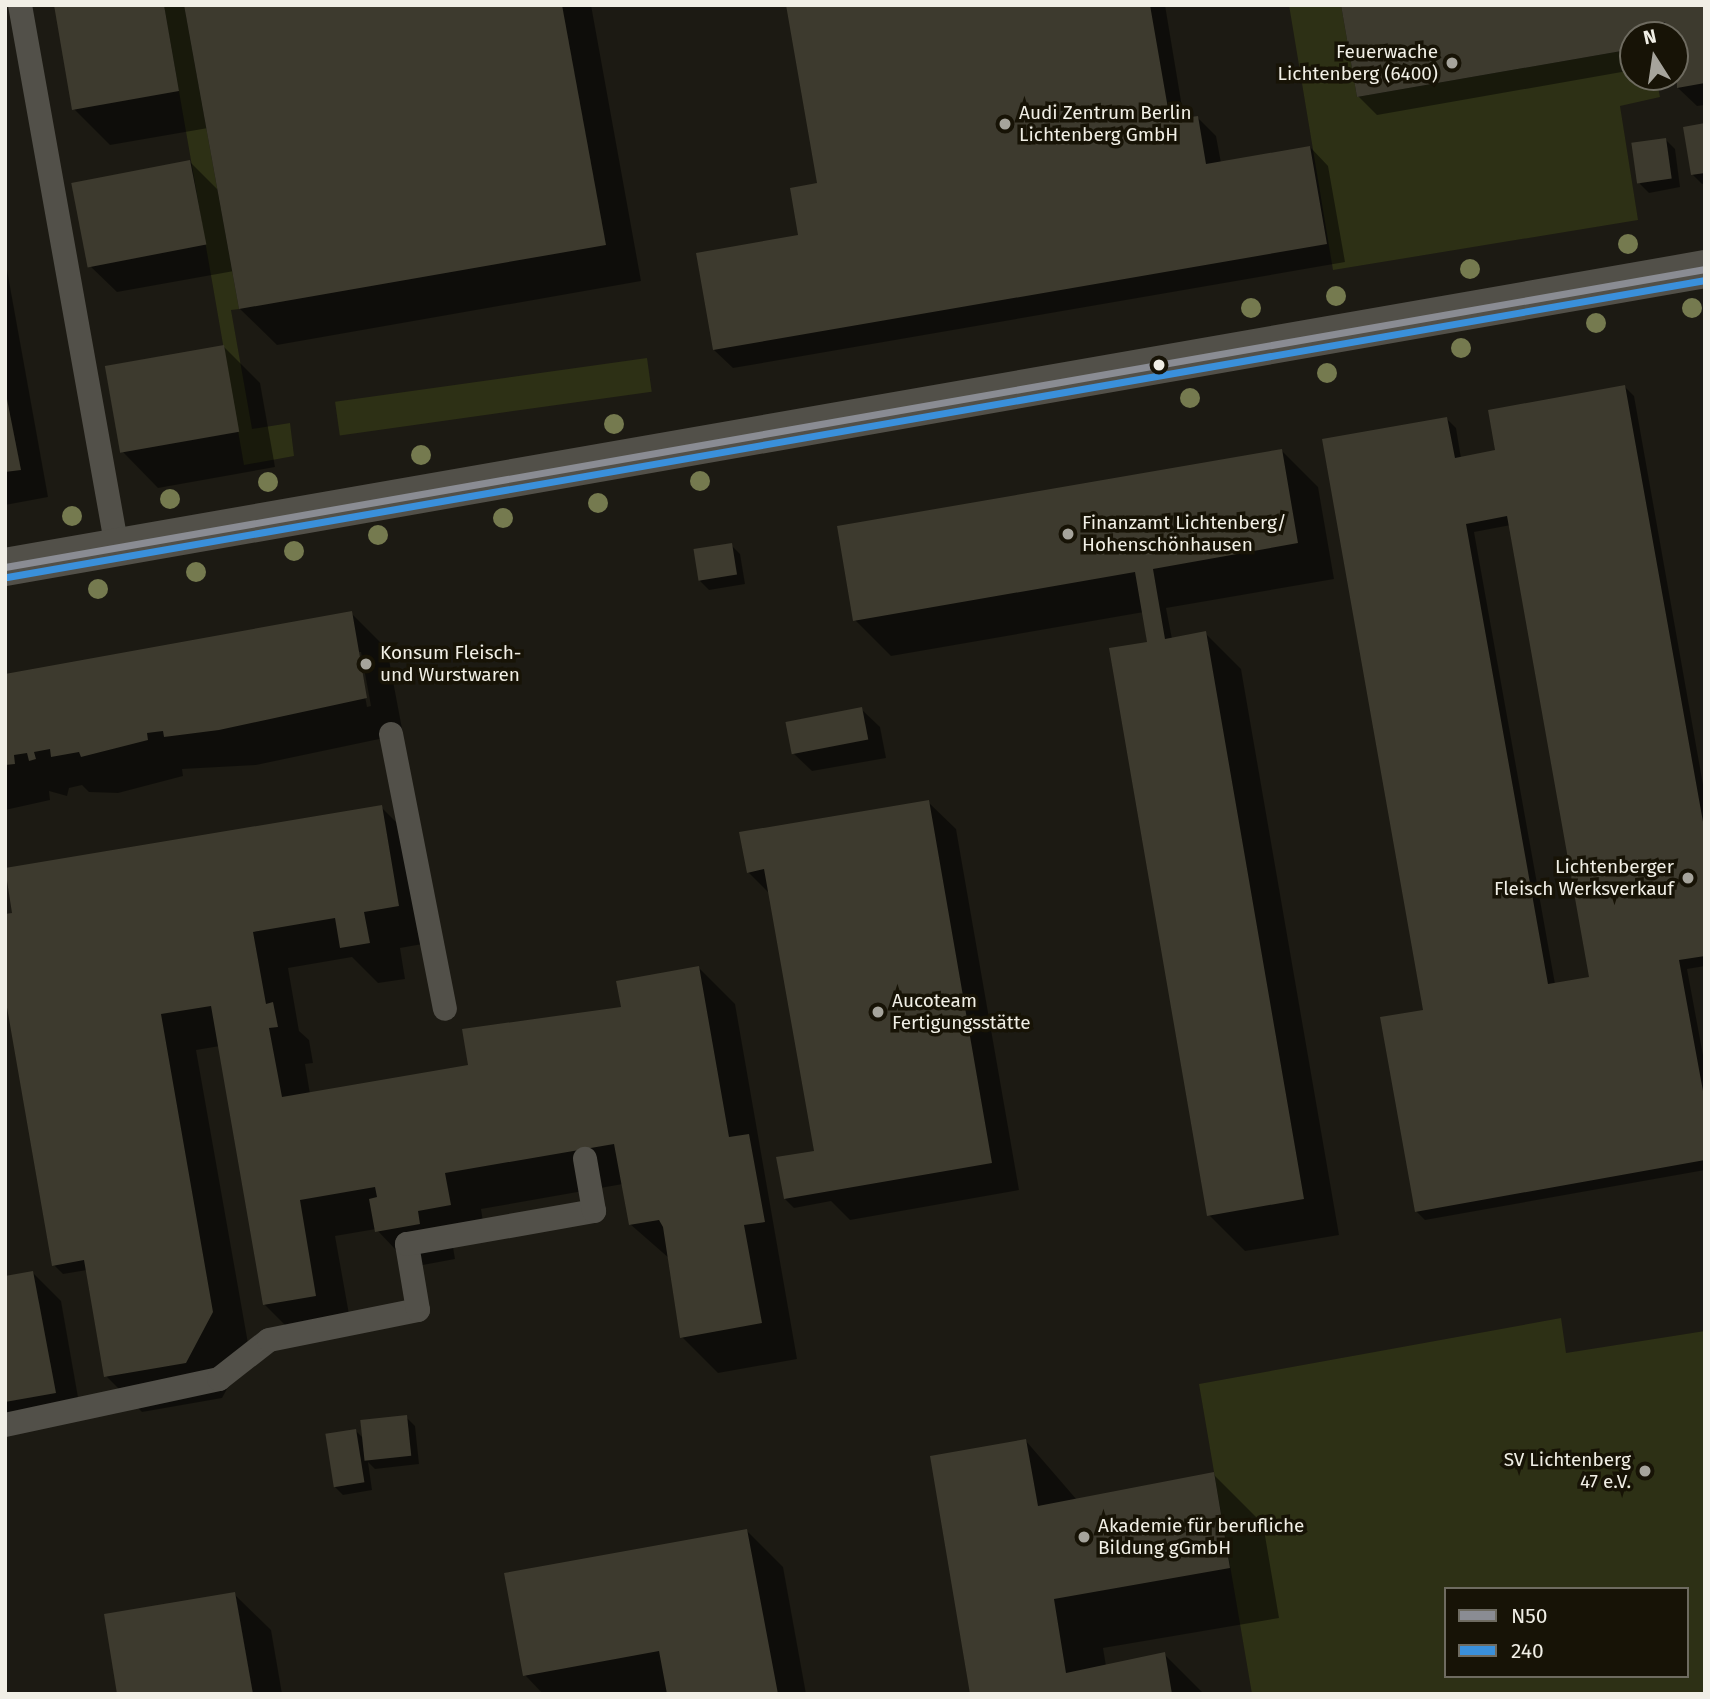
<!DOCTYPE html>
<html>
<head>
<meta charset="utf-8">
<style>
	body { margin:0 }
	#map { position:relative; width:1710px; height:1699px; overflow:hidden; background:#1c1a13; font-family:"Fira Sans",sans-serif }
	div>[style] { position:absolute }
	.green>* { inset:0; background:#2d3015; transform-origin:0 0 }
	.shadow>* { inset:0; background:#0007 }
	.building>* { inset:0; background:#3d3a2e; transform-origin:0 0 }
	.service>* { height:24px; margin:-12px; padding:0 12px; transform-origin:12px; border-radius:12px; background:#525049 }
	.tertiary>* { height:38px; margin:-19px; padding:0 19px; transform-origin:19px; border-radius:19px; background:#525049 }
	.bus-1>* { height:7px; margin:-3.5px; padding:0 3.5px; transform-origin:3.5px; border-radius:3.5px; background:#8a8c93 }
	.bus-2>* { height:7px; margin:-3.5px; padding:0 3.5px; transform-origin:3.5px; border-radius:3.5px; background:#3a90db }
	.trees>* { width:20px; height:20px; margin:-10px; border-radius:50%; background:#757a4f }
	.dots>* { width:19px; height:19px; translate:-50% -50%; box-sizing:border-box; border:4px solid #171306; border-radius:50% }
	span { translate:-50% -50%; white-space:nowrap; text-align:center; line-height:1.15; -webkit-text-stroke:7px #171306; paint-order:stroke }
	.poi-label { font-size:19px; color:#f1efe6 }
	.right { translate:-100% -50%; text-align:right }
	.left { translate:0 -50%; text-align:left }
	.frame { position:absolute; inset:0; border:7px solid #f1efe6; pointer-events:none }
	.legend { position:absolute; left:1444px; top:1587px; width:245px; height:91px; box-sizing:border-box; background:#171306; border:2px solid #6e6b60; margin:0; padding:9px 12px; list-style:none; font-size:21px; color:#f1efe6 }
	.legend li { display:flex; align-items:center; gap:14px; height:35px }
	.legend b { width:35px; border:2px solid #6e6b60 }
	.north { position:absolute; left:1619px; top:21px; width:70px; height:70px; box-sizing:border-box; background:#171306; border:2px solid #6e6b60; border-radius:50%; rotate:348deg; font-size:19px; font-weight:700; line-height:28px; text-align:center; color:#f1efe6 }
	.north::after { content:''; display:block; margin:auto; width:24px; height:32px; background:#a6a49c; clip-path:polygon(50% 0,100% 100%,50% 72%,0 100%) }
</style>
</head>
<body>
<div id="map">
	<div class="green">
		<div style="clip-path:polygon(164px 5px,184px 5px,239px 309px,231px 310px,252px 429px,290px 423px,294px 456px,244px 465px)"></div>
		<div style="clip-path:polygon(1289px 5px,1341px 5px,1357px 97px,1633px 49px,1633px 77px,1656px 77px,1660px 97px,1620px 106px,1638px 220px,1333px 270px)"></div>
		<div style="left:647px;top:358px;width:34px;height:315px;rotate:82deg"></div>
		<div style="clip-path:polygon(evenodd,1561px 1318px,1566px 1353px,1705px 1331px,1705px 1694px,1252px 1694px,1199px 1384px,1561px 1318px,1446px 1589px,1687px 1589px,1687px 1676px,1446px 1676px,1446px 1589px)"></div>
	</div>
	<div class="shadow">
		<div style="clip-path:polygon(56px 5px,591px 5px,641px 281px,277px 345px,240px 309px,234px 271px,117px 292px,89px 265px,189px 161px,219px 191px,208px 128px,110px 145px,74px 109px)"></div>
		<div style="clip-path:polygon(788px 5px,1165px 5px,1184px 119px,1197px 117px,1216px 136px,1221px 163px,1310px 147px,1328px 166px,1345px 262px,733px 368px,714px 350px,800px 237px,819px 185px)"></div>
		<div style="clip-path:polygon(1705px 5px,1705px 105px,1697px 106px,1678px 88px,1675px 35px,1633px 35px,1633px 70px,1377px 115px,1358px 96px)"></div>
		<div style="clip-path:polygon(1705px 125px,1705px 183px,1702px 184px,1693px 175px)"></div>
		<div style="clip-path:polygon(1666px 140px,1675px 149px,1680px 187px,1649px 193px,1640px 184px)"></div>
		<div style="clip-path:polygon(5px 259px,48px 497px,5px 505px)"></div>
		<div style="clip-path:polygon(224px 347px,260px 383px,275px 467px,158px 488px,122px 451px)"></div>
		<div style="clip-path:polygon(evenodd,1625px 387px,1634px 396px,1705px 796px,1705px 966px,1687px 969px,1705px 1066px,1705px 1170px,1425px 1220px,1416px 1211px,1447px 419px,1456px 428px,1461px 458px,1497px 452px,1625px 387px,1511px 525px,1591px 978px,1555px 984px,1474px 532px,1511px 525px)"></div>
		<div style="clip-path:polygon(1282px 451px,1318px 487px,1334px 579px,1166px 608px,1172px 639px,1205px 633px,1241px 669px,1339px 1235px,1245px 1251px,1209px 1215px,1144px 612px,891px 656px,855px 620px)"></div>
		<div style="clip-path:polygon(731px 545px,740px 554px,745px 584px,709px 590px,700px 581px)"></div>
		<div style="clip-path:polygon(evenodd,351px 613px,387px 649px,403px 734px,256px 765px,182px 769px,183px 776px,118px 793px,89px 792px,82px 785px,69px 788px,67px 796px,49px 791px,50px 800px,5px 810px,5px 675px,351px 613px,357px 652px,361px 652px,371px 706px,367px 707px,357px 652px)"></div>
		<div style="clip-path:polygon(861px 709px,880px 727px,886px 758px,812px 771px,793px 753px)"></div>
		<div style="clip-path:polygon(928px 802px,956px 829px,1019px 1190px,850px 1220px,831px 1201px,794px 1208px,785px 1199px,815px 1152px,770px 894px,748px 872px)"></div>
		<div style="clip-path:polygon(381px 807px,417px 843px,434px 942px,400px 948px,405px 979px,378px 983px,352px 957px,288px 968px,299px 1031px,309px 1040px,313px 1063px,305px 1064px,310px 1094px,470px 1067px,623px 1008px,699px 968px,735px 1004px,797px 1359px,718px 1373px,682px 1337px,670px 1259px,630px 1224px,623px 1184px,481px 1209px,486px 1241px,453px 1247px,455px 1259px,412px 1267px,376px 1229px,335px 1236px,352px 1331px,301px 1341px,265px 1305px,220px 1046px,196px 1050px,249px 1349px,222px 1398px,142px 1412px,106px 1376px,87px 1270px,63px 1274px,54px 1265px,5px 986px)"></div>
		<div style="clip-path:polygon(33px 1273px,61px 1301px,82px 1420px,5px 1433px,5px 1278px)"></div>
		<div style="clip-path:polygon(406px 1417px,415px 1426px,419px 1464px,375px 1469px,368px 1462px,372px 1490px,343px 1495px,334px 1486px,356px 1431px,364px 1439px)"></div>
		<div style="clip-path:polygon(1026px 1441px,1077px 1500px,1213px 1474px,1263px 1524px,1279px 1618px,1103px 1648px,1106px 1666px,1164px 1654px,1204px 1694px,972px 1694px)"></div>
		<div style="clip-path:polygon(747px 1531px,783px 1567px,806px 1694px,543px 1694px,525px 1675px)"></div>
		<div style="clip-path:polygon(234px 1594px,271px 1630px,282px 1694px,119px 1694px)"></div>
	</div>
	<div class="building">
		<div style="clip-path:polygon(54px 5px,164px 5px,179px 91px,72px 110px)"></div>
		<div style="clip-path:polygon(184px 5px,562px 5px,606px 245px,239px 309px)"></div>
		<div style="clip-path:polygon(786px 5px,1150px 5px,1170px 120px,1198px 116px,1206px 164px,1310px 146px,1327px 244px,713px 350px,696px 253px,798px 235px,790px 188px,817px 183px)"></div>
		<div style="clip-path:polygon(1341px 5px,1705px 5px,1705px 83px,1677px 88px,1675px 35px,1667px 35px,1665px 22px,1647px 25px,1648px 35px,1633px 35px,1633px 49px,1357px 97px)"></div>
		<div style="clip-path:polygon(1705px 123px,1705px 173px,1691px 175px,1683px 127px)"></div>
		<div style="left:1666px;top:138px;width:41px;height:35px;rotate:82deg"></div>
		<div style="left:190px;top:160px;width:86px;height:121px;rotate:79deg"></div>
		<div style="left:224px;top:345px;width:88px;height:121px;rotate:80deg"></div>
		<div style="clip-path:polygon(evenodd,1625px 385px,1705px 833px,1705px 956px,1679px 960px,1705px 1102px,1705px 1160px,1415px 1212px,1380px 1017px,1423px 1010px,1322px 439px,1447px 417px,1455px 458px,1495px 450px,1488px 410px,1625px 385px,1507px 516px,1589px 977px,1548px 984px,1466px 524px,1507px 516px)"></div>
		<div style="clip-path:polygon(5px 389px,21px 470px,5px 472px)"></div>
		<div style="clip-path:polygon(1282px 449px,1298px 543px,1153px 569px,1165px 639px,1206px 631px,1304px 1199px,1207px 1216px,1109px 648px,1147px 642px,1135px 572px,853px 621px,837px 526px)"></div>
		<div style="left:732px;top:543px;width:32px;height:39px;rotate:81deg"></div>
		<div style="clip-path:polygon(352px 611px,367px 698px,219px 730px,164px 737px,163px 731px,147px 733px,148px 740px,81px 757px,79px 752px,51px 757px,50px 749px,34px 752px,36px 759px,29px 761px,27px 753px,14px 755px,15px 764px,5px 765px,5px 674px)"></div>
		<div style="left:862px;top:707px;width:33px;height:78px;rotate:79deg"></div>
		<div style="clip-path:polygon(929px 800px,992px 1163px,784px 1199px,776px 1157px,814px 1151px,764px 869px,747px 873px,739px 832px)"></div>
		<div style="clip-path:polygon(382px 805px,399px 906px,364px 912px,370px 943px,340px 948px,335px 918px,253px 932px,266px 1004px,273px 1002px,278px 1027px,269px 1028px,282px 1097px,468px 1065px,462px 1029px,621px 1007px,616px 981px,699px 966px,729px 1137px,749px 1134px,765px 1222px,744px 1225px,762px 1323px,680px 1338px,663px 1227px,659px 1220px,629px 1225px,614px 1144px,445px 1173px,451px 1205px,418px 1211px,420px 1224px,375px 1232px,369px 1199px,377px 1197px,375px 1187px,300px 1200px,316px 1296px,263px 1305px,211px 1006px,161px 1014px,213px 1312px,186px 1363px,104px 1377px,84px 1260px,52px 1266px,5px 996px,5px 914px,12px 913px,5px 868px)"></div>
		<div style="clip-path:polygon(33px 1271px,56px 1393px,5px 1402px,5px 1276px)"></div>
		<div style="left:407px;top:1415px;width:41px;height:47px;rotate:84deg"></div>
		<div style="left:356px;top:1429px;width:54px;height:31px;rotate:81deg"></div>
		<div style="clip-path:polygon(1026px 1439px,1038px 1506px,1214px 1472px,1230px 1568px,1054px 1599px,1066px 1673px,1165px 1652px,1172px 1694px,970px 1694px,930px 1456px)"></div>
		<div style="clip-path:polygon(747px 1529px,778px 1694px,667px 1694px,659px 1651px,523px 1676px,504px 1573px)"></div>
		<div style="clip-path:polygon(235px 1592px,253px 1694px,117px 1694px,104px 1614px)"></div>
	</div>
	<div class="service">
		<div style="left:20px;top:5px;width:552px;rotate:79.87deg"></div>
		<div style="left:391px;top:734px;width:280px;rotate:78.9deg"></div>
		<div style="left:5px;top:1425px;width:219px;rotate:-12.1deg"></div>
		<div style="left:219px;top:1379px;width:63px;rotate:-38deg"></div>
		<div style="left:269px;top:1340px;width:152px;rotate:-11.4deg"></div>
		<div style="left:418px;top:1310px;width:67px;rotate:-99.5deg"></div>
		<div style="left:407px;top:1244px;width:190px;rotate:-10deg"></div>
		<div style="left:594px;top:1211px;width:53px;rotate:-99.8deg"></div>
	</div>
	<div class="tertiary">
		<div style="left:5px;top:567px;width:1726px;rotate:-9.94deg"></div>
	</div>
	<div class="bus-1">
		<div style="left:5px;top:567px;width:1726px;rotate:-9.94deg"></div>
	</div>
	<div class="bus-2">
		<div style="left:7px;top:577px;width:1724px;rotate:-9.92deg"></div>
	</div>
	<div class="trees">
		<div style="left:1628px;top:244px"></div>
		<div style="left:1470px;top:269px"></div>
		<div style="left:1336px;top:296px"></div>
		<div style="left:1251px;top:308px"></div>
		<div style="left:1692px;top:308px"></div>
		<div style="left:1596px;top:323px"></div>
		<div style="left:1461px;top:348px"></div>
		<div style="left:1327px;top:373px"></div>
		<div style="left:1190px;top:398px"></div>
		<div style="left:614px;top:424px"></div>
		<div style="left:421px;top:455px"></div>
		<div style="left:700px;top:481px"></div>
		<div style="left:268px;top:482px"></div>
		<div style="left:170px;top:499px"></div>
		<div style="left:598px;top:503px"></div>
		<div style="left:72px;top:516px"></div>
		<div style="left:503px;top:518px"></div>
		<div style="left:378px;top:535px"></div>
		<div style="left:294px;top:551px"></div>
		<div style="left:196px;top:572px"></div>
		<div style="left:98px;top:589px"></div>
	</div>
	<div class="dots">
		<div style="left:1452px;top:63px;background:#a6a49c"></div>
		<div style="left:1005px;top:124px;background:#a6a49c"></div>
		<div style="left:1159px;top:365px;background:#f1efe6"></div>
		<div style="left:1068px;top:534px;background:#a6a49c"></div>
		<div style="left:366px;top:664px;background:#a6a49c"></div>
		<div style="left:1688px;top:878px;background:#a6a49c"></div>
		<div style="left:878px;top:1012px;background:#a6a49c"></div>
		<div style="left:1645px;top:1471px;background:#a6a49c"></div>
		<div style="left:1084px;top:1537px;background:#a6a49c"></div>
	</div>
	<div class="poi-label">
		<span class="right" style="left:1438px;top:63px">Feuerwache<br>Lichtenberg (6400)</span>
		<span class="left" style="left:1019px;top:124px">Audi Zentrum Berlin<br>Lichtenberg GmbH</span>
		<span class="left" style="left:1082px;top:534px">Finanzamt Lichtenberg/<br>Hohenschönhausen</span>
		<span class="left" style="left:380px;top:664px">Konsum Fleisch-<br>und Wurstwaren</span>
		<span class="right" style="left:1674px;top:878px">Lichtenberger<br>Fleisch Werksverkauf</span>
		<span class="left" style="left:892px;top:1012px">Aucoteam<br>Fertigungsstätte</span>
		<span class="right" style="left:1631px;top:1471px">SV Lichtenberg<br>47 e.V.</span>
		<span class="left" style="left:1098px;top:1537px">Akademie für berufliche<br>Bildung gGmbH</span>
	</div>
	<div class="frame"></div>
	<ul class="legend">
	<li><b style="height:9px;background:#8a8c93"></b>N50</li>
	<li><b style="height:9px;background:#3a90db"></b>240</li>
	</ul>
	<div class="north">N</div>
</div>
</body>
</html>
